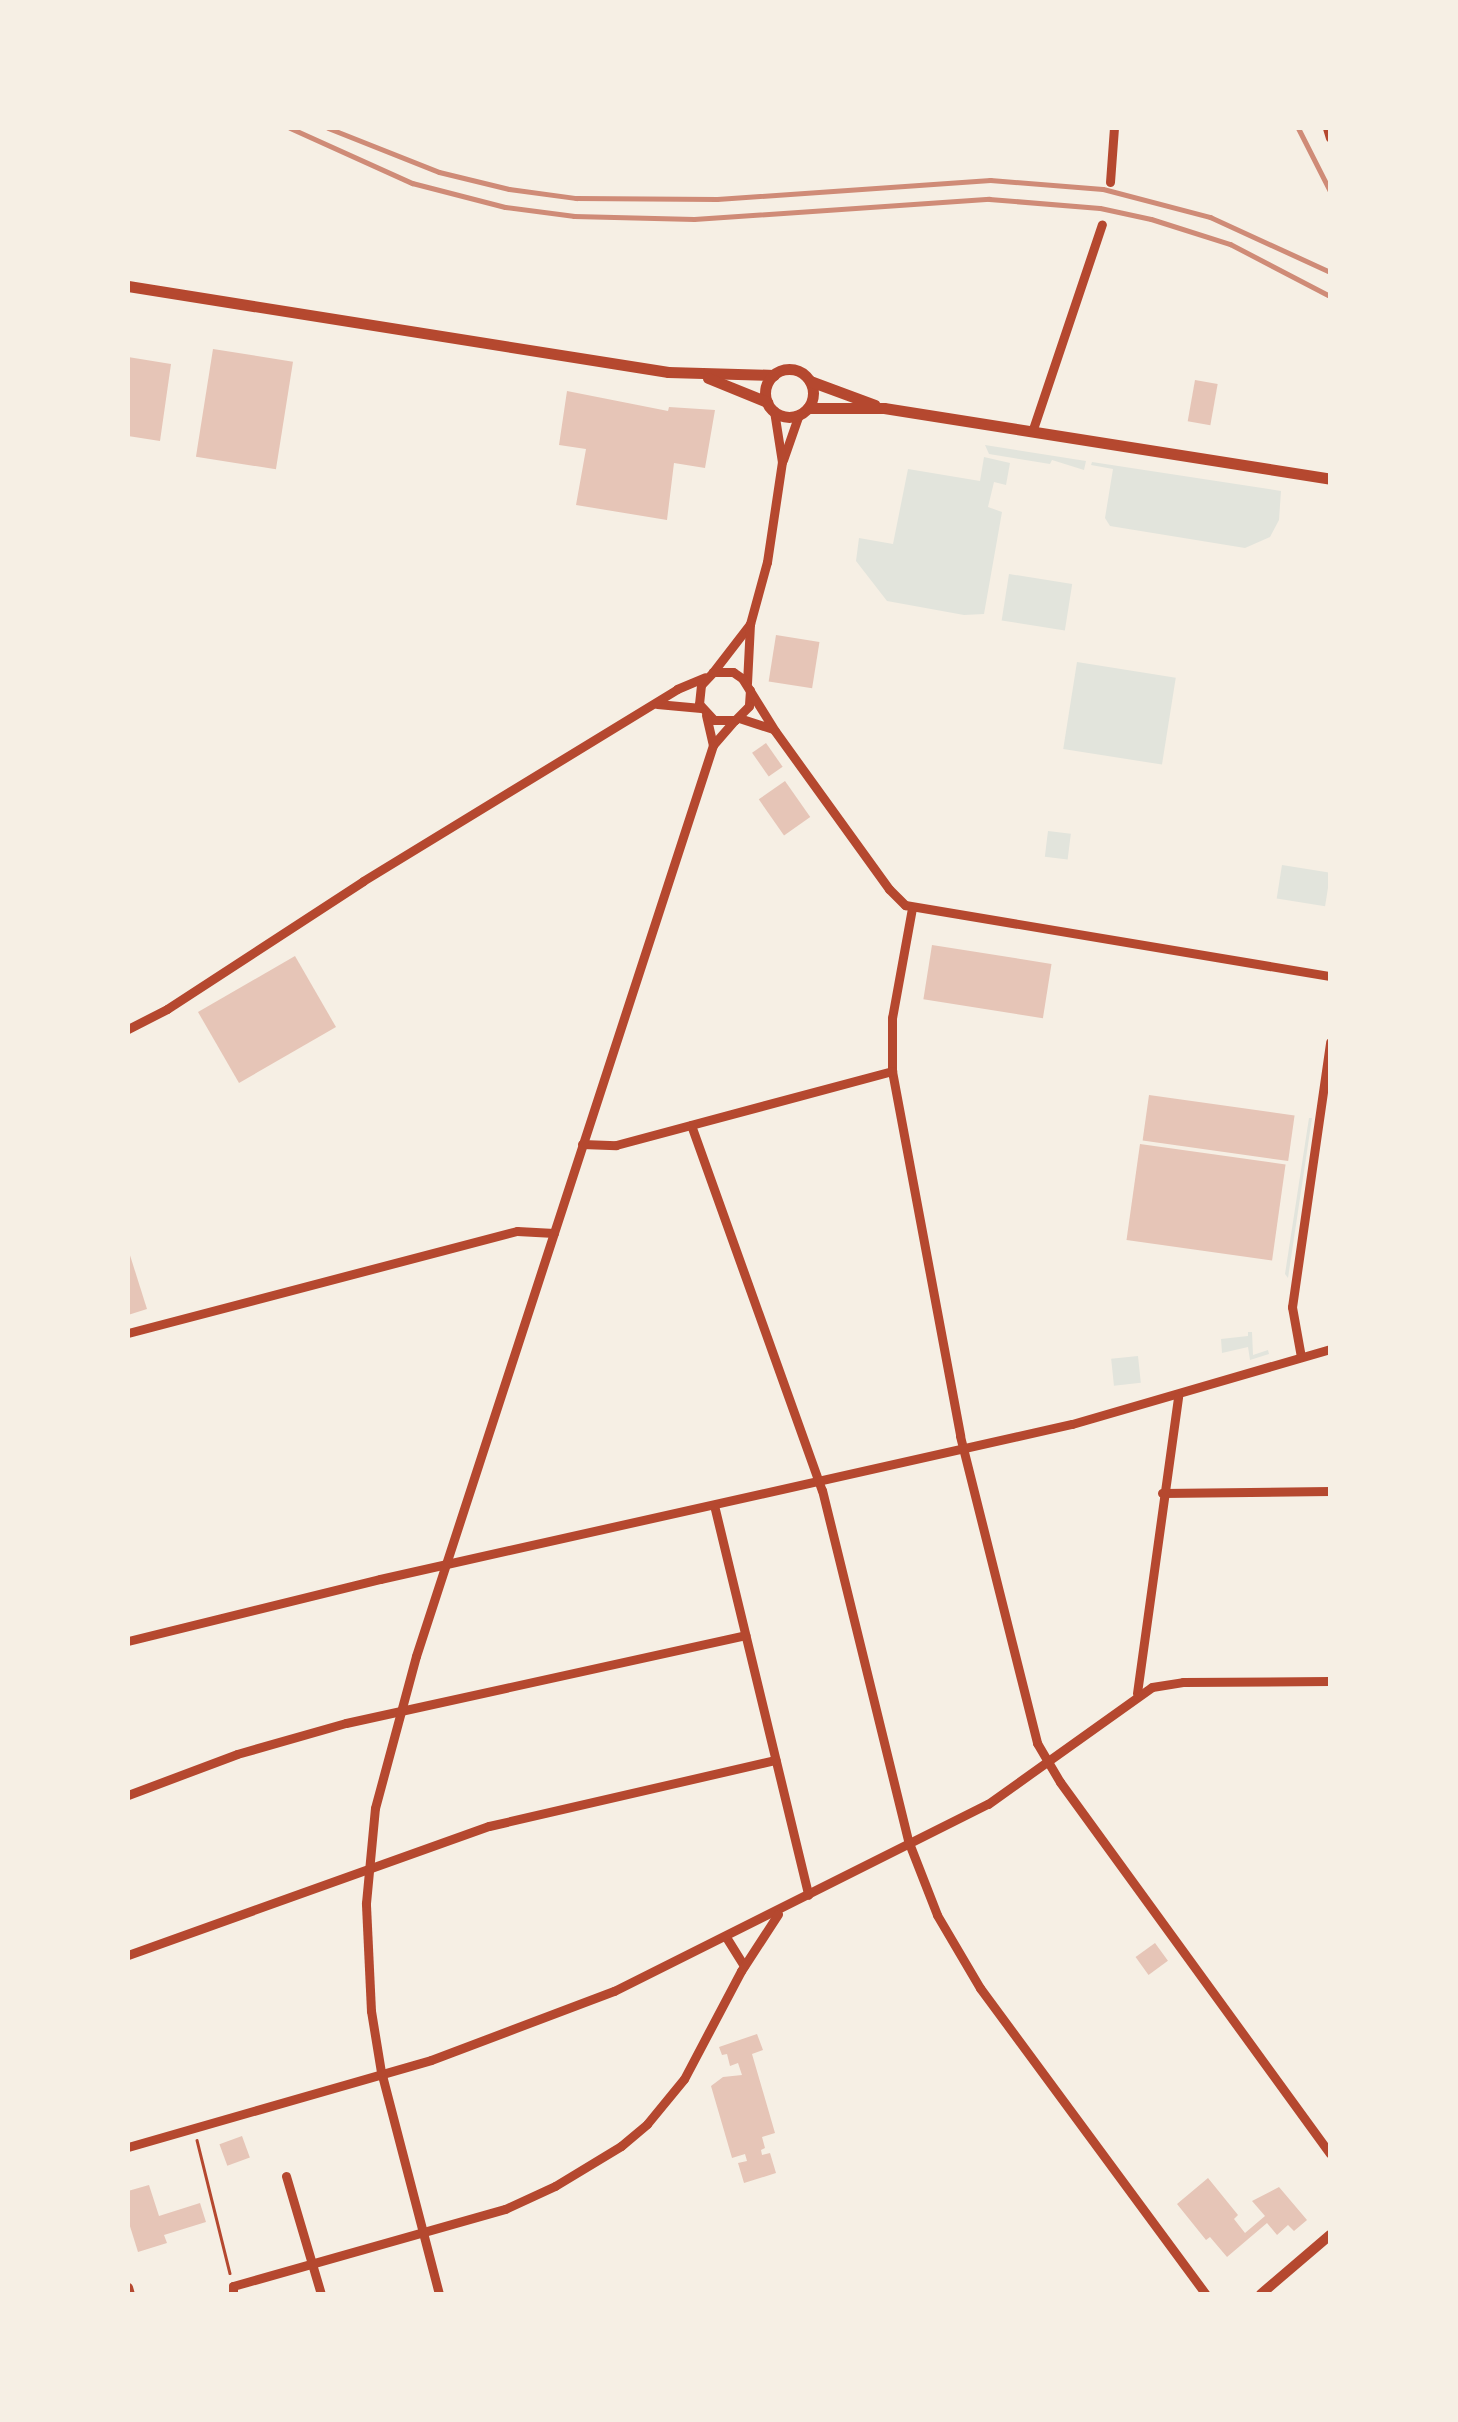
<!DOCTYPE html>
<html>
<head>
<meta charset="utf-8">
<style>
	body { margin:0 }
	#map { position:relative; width:1458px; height:2422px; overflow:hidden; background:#f6efe4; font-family:Quicksand,sans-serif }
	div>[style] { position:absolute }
	.green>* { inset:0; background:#e2e4dc; transform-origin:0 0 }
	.building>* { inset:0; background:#e6c5b7; transform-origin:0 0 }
	.path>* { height:2.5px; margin:-1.25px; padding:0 1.25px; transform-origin:1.25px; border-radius:1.25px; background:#b5482f }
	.minor>* { height:9px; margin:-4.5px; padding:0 4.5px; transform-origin:4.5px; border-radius:4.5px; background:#b5482f }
	.tertiary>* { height:10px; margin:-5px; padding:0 5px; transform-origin:5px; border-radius:5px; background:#b5482f }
	.secondary>* { height:11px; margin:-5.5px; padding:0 5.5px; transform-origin:5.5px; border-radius:5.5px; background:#b5482f }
	.secondary>.ring { margin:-5.5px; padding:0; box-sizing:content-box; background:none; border:11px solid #b5482f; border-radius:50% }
	.rail>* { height:5px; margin:-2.5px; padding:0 2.5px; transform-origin:2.5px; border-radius:2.5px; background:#cf8b77 }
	span { translate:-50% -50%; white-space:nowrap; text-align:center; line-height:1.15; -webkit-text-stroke:8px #f6efe4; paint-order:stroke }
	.frame { position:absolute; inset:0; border:130px solid #f6efe4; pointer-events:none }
</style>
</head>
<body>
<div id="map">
	<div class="green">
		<div style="clip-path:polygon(985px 445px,1086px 461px,1084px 470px,1052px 460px,1050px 464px,989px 454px)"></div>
		<div style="clip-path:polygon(984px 457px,1010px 463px,1006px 485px,994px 482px,988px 507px,1002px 512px,984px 614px,964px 615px,887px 601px,856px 561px,859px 538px,893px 544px,908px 469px,980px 481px)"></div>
		<div style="clip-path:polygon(1092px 462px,1281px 491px,1279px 520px,1270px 537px,1245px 548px,1110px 526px,1105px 518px,1113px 469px,1091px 465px)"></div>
		<div style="left:1009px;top:574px;width:64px;height:47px;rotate:9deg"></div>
		<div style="left:1077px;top:662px;width:100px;height:88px;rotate:9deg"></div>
		<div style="left:1048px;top:831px;width:23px;height:26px;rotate:7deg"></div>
		<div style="left:1282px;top:865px;width:49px;height:34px;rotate:9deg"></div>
		<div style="clip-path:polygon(1309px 1118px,1312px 1118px,1288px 1278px,1285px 1274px)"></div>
		<div style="clip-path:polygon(1248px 1332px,1252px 1332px,1253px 1355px,1268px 1350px,1269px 1354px,1250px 1360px,1248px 1347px,1222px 1353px,1221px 1339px,1248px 1336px)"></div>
		<div style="left:1138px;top:1356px;width:27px;height:27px;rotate:84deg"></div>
	</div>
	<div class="building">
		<div style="left:213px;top:349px;width:81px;height:109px;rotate:9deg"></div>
		<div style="clip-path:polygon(128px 357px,171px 364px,160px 441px,128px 436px)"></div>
		<div style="left:1195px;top:380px;width:23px;height:42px;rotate:10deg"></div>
		<div style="clip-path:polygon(567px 391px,668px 411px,669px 407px,715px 410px,705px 468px,674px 463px,667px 520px,576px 505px,586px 449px,559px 445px)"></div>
		<div style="left:776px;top:635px;width:44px;height:47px;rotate:9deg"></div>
		<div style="left:766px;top:743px;width:29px;height:17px;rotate:55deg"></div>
		<div style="left:785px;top:781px;width:44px;height:32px;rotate:55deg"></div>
		<div style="left:932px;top:945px;width:121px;height:55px;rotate:9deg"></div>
		<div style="left:295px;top:956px;width:82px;height:112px;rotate:60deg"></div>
		<div style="left:1149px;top:1095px;width:147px;height:46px;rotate:8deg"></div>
		<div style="left:1140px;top:1144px;width:147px;height:97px;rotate:8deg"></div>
		<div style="clip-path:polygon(128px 1249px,147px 1309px,128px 1315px)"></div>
		<div style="left:1155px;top:1943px;width:22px;height:24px;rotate:54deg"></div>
		<div style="clip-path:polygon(757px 2034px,763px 2050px,752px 2054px,775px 2133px,762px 2137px,765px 2148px,761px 2150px,762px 2155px,770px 2153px,776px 2173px,744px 2183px,738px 2163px,747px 2161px,745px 2154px,732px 2158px,711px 2086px,723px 2077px,742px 2075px,738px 2063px,730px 2066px,727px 2054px,722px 2055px,719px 2047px)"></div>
		<div style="left:242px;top:2136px;width:23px;height:24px;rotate:70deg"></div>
		<div style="clip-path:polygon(1208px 2178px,1238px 2215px,1234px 2219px,1245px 2233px,1265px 2216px,1252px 2201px,1279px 2187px,1307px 2220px,1294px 2231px,1288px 2225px,1277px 2235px,1267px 2223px,1227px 2257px,1210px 2237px,1206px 2240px,1177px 2204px)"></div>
		<div style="clip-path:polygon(149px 2185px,159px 2216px,200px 2203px,206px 2222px,164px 2235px,167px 2243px,138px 2252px,128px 2220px,128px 2191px)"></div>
	</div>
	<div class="path">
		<div style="left:197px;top:2140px;width:137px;rotate:76.1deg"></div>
	</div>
	<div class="minor">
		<div style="left:1327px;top:128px;width:10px;rotate:73deg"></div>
		<div style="left:1110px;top:182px;width:54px;rotate:-85.8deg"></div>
		<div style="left:1032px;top:432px;width:219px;rotate:-71.4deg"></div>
		<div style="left:783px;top:460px;width:49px;rotate:-70.8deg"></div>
		<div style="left:713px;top:672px;width:61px;rotate:-52.4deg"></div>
		<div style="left:747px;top:683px;width:59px;rotate:-87.1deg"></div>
		<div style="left:750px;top:624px;width:64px;rotate:-74.7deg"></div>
		<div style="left:767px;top:562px;width:101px;rotate:-81.5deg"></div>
		<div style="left:782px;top:462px;width:52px;rotate:-98.9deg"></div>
		<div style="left:750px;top:690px;width:16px;rotate:94deg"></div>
		<div style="left:749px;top:706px;width:20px;rotate:135deg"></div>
		<div style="left:735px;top:720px;width:21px;rotate:180deg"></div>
		<div style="left:714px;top:720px;width:22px;rotate:-133deg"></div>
		<div style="left:699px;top:704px;width:19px;rotate:-84deg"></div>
		<div style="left:701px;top:685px;width:18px;rotate:-47deg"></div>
		<div style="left:713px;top:672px;width:20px"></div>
		<div style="left:733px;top:672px;width:11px;rotate:34deg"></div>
		<div style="left:742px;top:678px;width:62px;rotate:58.1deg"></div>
		<div style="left:775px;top:731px;width:195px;rotate:54.2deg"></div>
		<div style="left:889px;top:889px;width:23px;rotate:45deg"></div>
		<div style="left:905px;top:905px;width:431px;rotate:9.5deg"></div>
		<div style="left:657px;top:704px;width:44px;rotate:5.2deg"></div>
		<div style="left:706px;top:715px;width:31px;rotate:77deg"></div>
		<div style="left:739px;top:718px;width:35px;rotate:18deg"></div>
		<div style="left:912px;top:908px;width:112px;rotate:100.3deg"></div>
		<div style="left:892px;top:1018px;width:53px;rotate:90deg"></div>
		<div style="left:892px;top:1071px;width:371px;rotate:79.4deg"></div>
		<div style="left:960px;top:1436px;width:317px;rotate:75.9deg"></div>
		<div style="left:1037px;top:1743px;width:45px;rotate:59.5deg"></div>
		<div style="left:1060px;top:1782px;width:459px;rotate:54deg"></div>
		<div style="left:128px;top:1029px;width:44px;rotate:-27.1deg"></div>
		<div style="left:167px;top:1009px;width:234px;rotate:-33.1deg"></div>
		<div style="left:363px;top:881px;width:368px;rotate:-31.4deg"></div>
		<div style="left:677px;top:689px;width:30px;rotate:-23deg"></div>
		<div style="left:691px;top:1125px;width:388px;rotate:70.3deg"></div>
		<div style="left:822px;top:1490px;width:364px;rotate:76.2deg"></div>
		<div style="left:909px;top:1843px;width:77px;rotate:68.7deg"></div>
		<div style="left:937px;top:1915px;width:85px;rotate:59.5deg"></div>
		<div style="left:980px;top:1988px;width:380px;rotate:53.6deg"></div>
		<div style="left:582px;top:1144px;width:34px;rotate:2deg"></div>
		<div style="left:616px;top:1145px;width:286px;rotate:-15deg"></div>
		<div style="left:128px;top:1333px;width:402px;rotate:-14.7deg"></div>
		<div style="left:517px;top:1231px;width:37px;rotate:3deg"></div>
		<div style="left:1301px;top:1357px;width:51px;rotate:-100.2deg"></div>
		<div style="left:1292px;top:1307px;width:268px;rotate:-81.8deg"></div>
		<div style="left:1162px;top:1493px;width:168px;rotate:-0.7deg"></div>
		<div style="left:714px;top:1505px;width:401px;rotate:76.4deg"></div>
		<div style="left:128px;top:1641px;width:260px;rotate:-13.8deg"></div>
		<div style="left:380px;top:1579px;width:709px;rotate:-12.63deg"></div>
		<div style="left:1072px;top:1424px;width:269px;rotate:-16.2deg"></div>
		<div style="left:1137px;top:1693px;width:299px;rotate:-82.1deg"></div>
		<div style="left:128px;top:1795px;width:116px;rotate:-20.6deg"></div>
		<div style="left:237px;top:1754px;width:113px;rotate:-15.9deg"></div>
		<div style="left:346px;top:1723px;width:409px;rotate:-12.4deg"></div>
		<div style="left:726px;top:1937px;width:34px;rotate:58deg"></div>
		<div style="left:128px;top:1955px;width:383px;rotate:-19.7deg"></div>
		<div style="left:489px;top:1826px;width:294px;rotate:-13deg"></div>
		<div style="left:128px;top:2147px;width:315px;rotate:-16deg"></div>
		<div style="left:431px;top:2060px;width:196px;rotate:-20.7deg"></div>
		<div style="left:614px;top:1991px;width:418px;rotate:-26.6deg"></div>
		<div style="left:988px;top:1804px;width:201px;rotate:-35.5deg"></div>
		<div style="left:1152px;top:1687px;width:31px;rotate:-9deg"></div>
		<div style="left:1183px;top:1682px;width:147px;rotate:-0.4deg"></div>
		<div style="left:286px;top:2176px;width:123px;rotate:73.5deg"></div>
		<div style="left:128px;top:2287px;width:7px;rotate:74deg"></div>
		<div style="left:233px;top:2294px;width:8px;rotate:-90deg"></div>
		<div style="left:233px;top:2286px;width:283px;rotate:-15.8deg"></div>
		<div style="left:505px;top:2209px;width:55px;rotate:-24.7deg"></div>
		<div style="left:555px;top:2186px;width:77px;rotate:-31.2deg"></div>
		<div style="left:621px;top:2146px;width:34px;rotate:-40deg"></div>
		<div style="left:647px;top:2124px;width:58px;rotate:-50.6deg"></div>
		<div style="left:684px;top:2079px;width:122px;rotate:-62.2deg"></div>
		<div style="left:741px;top:1971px;width:68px;rotate:-57deg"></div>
		<div style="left:439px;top:2294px;width:229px;rotate:-104.6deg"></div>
		<div style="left:381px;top:2072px;width:62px;rotate:-99.3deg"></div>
		<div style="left:371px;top:2011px;width:108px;rotate:-92.7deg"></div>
		<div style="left:366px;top:1903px;width:95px;rotate:-84.6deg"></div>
		<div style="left:375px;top:1808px;width:157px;rotate:-74.9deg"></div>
		<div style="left:416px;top:1656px;width:958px;rotate:-71.94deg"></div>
		<div style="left:713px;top:745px;width:33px;rotate:-49deg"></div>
	</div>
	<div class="tertiary">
		<div style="left:1261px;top:2294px;width:91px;rotate:-40.5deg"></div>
	</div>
	<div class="secondary">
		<div style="left:128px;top:286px;width:547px;rotate:9.05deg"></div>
		<div style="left:668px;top:372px;width:106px;rotate:1.6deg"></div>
		<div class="ring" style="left:765px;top:369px;width:37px;height:37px"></div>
		<div style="left:708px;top:378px;width:64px;rotate:22.1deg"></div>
		<div style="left:810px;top:381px;width:69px;rotate:20.3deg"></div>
		<div style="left:808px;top:408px;width:76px"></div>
		<div style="left:884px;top:408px;width:452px;rotate:9deg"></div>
	</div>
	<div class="rail">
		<div style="left:290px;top:128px;width:134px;rotate:24.3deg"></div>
		<div style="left:412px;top:183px;width:96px;rotate:14.5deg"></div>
		<div style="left:505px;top:207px;width:70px;rotate:7.4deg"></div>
		<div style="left:574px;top:216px;width:120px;rotate:1.4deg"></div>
		<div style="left:694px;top:219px;width:296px;rotate:-3.9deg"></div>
		<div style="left:989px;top:199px;width:111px;rotate:4.6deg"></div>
		<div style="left:1100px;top:208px;width:52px;rotate:12.2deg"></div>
		<div style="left:1151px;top:219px;width:83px;rotate:17.6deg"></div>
		<div style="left:1230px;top:244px;width:113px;rotate:27.5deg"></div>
		<div style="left:328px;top:128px;width:119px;rotate:21.6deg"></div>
		<div style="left:439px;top:172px;width:72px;rotate:13.7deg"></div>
		<div style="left:509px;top:189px;width:68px;rotate:7.7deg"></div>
		<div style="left:576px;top:198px;width:141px;rotate:0.4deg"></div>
		<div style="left:717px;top:199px;width:274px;rotate:-4deg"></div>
		<div style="left:990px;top:180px;width:113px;rotate:4.6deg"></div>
		<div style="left:1103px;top:189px;width:111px;rotate:14.7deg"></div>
		<div style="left:1210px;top:217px;width:132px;rotate:24.6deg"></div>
		<div style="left:1298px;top:128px;width:71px;rotate:63.1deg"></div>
	</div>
	<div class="frame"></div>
</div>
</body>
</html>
